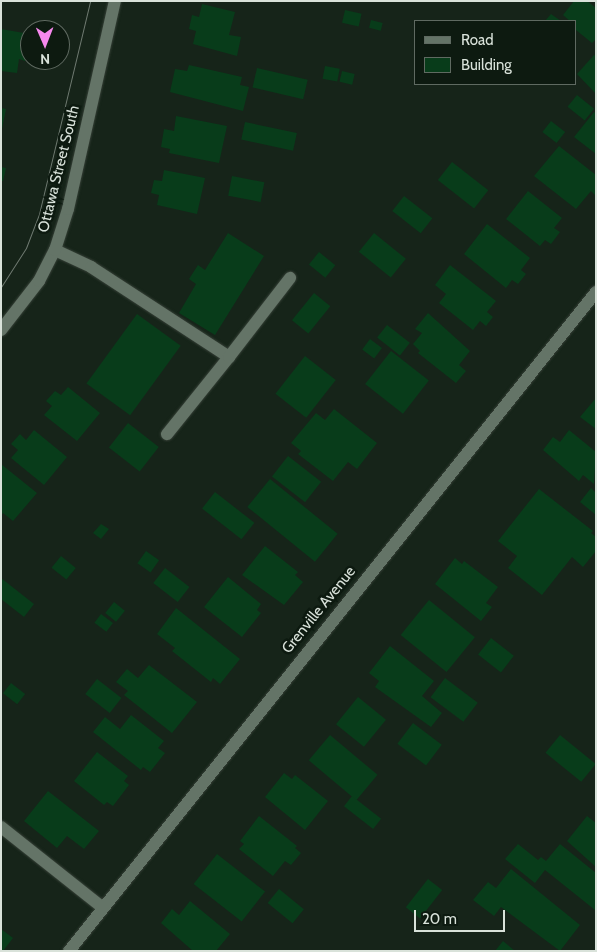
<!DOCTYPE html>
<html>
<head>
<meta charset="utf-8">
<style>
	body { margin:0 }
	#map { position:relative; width:597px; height:952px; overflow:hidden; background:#162419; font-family:Cabin,sans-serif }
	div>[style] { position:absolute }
	.building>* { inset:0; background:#083c1a; transform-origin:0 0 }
	.roads { filter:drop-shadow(0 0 1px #364037) drop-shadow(0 0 1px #364037) }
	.lane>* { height:12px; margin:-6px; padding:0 6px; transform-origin:6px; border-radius:6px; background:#647467 }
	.street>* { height:12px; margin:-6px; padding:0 6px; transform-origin:6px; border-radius:6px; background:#647467 }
	.secondary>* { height:12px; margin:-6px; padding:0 6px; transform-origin:6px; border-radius:6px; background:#647467 }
	.tram>* { height:1px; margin:-0.5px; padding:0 0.5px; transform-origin:0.5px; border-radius:0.5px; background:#6f7a71 }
	span { translate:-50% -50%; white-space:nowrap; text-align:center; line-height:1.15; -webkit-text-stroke:5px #0d1a10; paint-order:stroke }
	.street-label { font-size:15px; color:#d9e2da }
	.frame { position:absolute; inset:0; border:2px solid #d9e2da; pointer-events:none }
	.legend { position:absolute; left:414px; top:20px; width:162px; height:65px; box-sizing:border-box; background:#0d1a10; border:1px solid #5f6a61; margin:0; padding:6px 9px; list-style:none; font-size:15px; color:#d9e2da }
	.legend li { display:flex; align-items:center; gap:10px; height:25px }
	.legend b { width:25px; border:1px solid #5f6a61 }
	.north { position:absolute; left:20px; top:20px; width:50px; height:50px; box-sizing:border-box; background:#0d1a10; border:1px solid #5f6a61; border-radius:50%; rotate:179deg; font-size:14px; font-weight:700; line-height:20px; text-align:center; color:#d9e2da }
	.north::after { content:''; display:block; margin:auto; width:18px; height:22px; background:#f688ed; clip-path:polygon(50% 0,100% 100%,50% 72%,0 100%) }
	.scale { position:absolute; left:414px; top:910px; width:91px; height:22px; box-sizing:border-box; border:2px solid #d9e2da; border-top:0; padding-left:6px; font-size:15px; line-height:18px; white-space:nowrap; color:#d9e2da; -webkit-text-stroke:4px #0d1a10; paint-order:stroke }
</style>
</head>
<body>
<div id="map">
	<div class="building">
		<div style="clip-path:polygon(574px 1px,587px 1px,596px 8px,596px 39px,592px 43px,576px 30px,576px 21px,570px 21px,563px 15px)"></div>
		<div style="clip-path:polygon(202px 4px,235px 12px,229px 35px,241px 37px,237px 56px,193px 44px,196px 31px,189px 29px,192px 15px,199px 17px)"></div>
		<div style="left:345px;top:10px;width:17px;height:13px;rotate:13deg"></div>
		<div style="clip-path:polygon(551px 14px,561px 21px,545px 21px)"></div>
		<div style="left:371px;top:20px;width:12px;height:8px;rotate:14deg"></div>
		<div style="clip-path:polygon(1px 29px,24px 33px,22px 45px,28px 46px,25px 61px,19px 59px,17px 73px,1px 71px)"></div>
		<div style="clip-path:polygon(594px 55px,596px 56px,596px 94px,577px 74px)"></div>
		<div style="clip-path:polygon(189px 65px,242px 77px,240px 85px,249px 87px,243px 111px,170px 92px,175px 69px,187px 71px)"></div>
		<div style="left:325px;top:66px;width:15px;height:13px;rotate:11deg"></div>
		<div style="left:257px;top:68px;width:52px;height:20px;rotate:13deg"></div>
		<div style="left:342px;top:71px;width:13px;height:11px;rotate:13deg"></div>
		<div style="left:577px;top:95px;width:22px;height:15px;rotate:39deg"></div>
		<div style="clip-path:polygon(1px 108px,6px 109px,2px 129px,1px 129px)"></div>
		<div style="clip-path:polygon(594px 112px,596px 114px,596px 154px,574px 137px)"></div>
		<div style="clip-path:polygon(176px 116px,227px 126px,219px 163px,169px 153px,170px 149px,161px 147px,164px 129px,174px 131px)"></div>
		<div style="left:551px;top:121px;width:18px;height:14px;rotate:38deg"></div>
		<div style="left:245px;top:122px;width:53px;height:18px;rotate:12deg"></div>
		<div style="clip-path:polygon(559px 146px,596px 175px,596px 196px,591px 191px,576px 209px,534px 176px)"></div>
		<div style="left:452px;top:162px;width:46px;height:23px;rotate:38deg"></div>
		<div style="clip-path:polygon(1px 167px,6px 168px,3px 181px,1px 181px)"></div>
		<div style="clip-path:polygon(164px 170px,205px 178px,197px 214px,157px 205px,159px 195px,151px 193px,154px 180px,162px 181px)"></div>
		<div style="left:232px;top:176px;width:33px;height:20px;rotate:11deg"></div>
		<div style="clip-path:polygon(528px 191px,562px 218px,554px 228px,560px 232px,551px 244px,545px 240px,540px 246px,506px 219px)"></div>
		<div style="left:404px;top:196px;width:36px;height:19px;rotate:38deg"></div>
		<div style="clip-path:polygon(487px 224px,530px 258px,521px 270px,526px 274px,518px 284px,512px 280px,506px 288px,464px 254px)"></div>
		<div style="clip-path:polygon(228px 233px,264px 256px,215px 335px,179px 313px,196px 284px,189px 279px,198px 265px,205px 270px)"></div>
		<div style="left:374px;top:233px;width:41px;height:24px;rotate:39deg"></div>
		<div style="left:319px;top:252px;width:21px;height:16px;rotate:39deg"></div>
		<div style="clip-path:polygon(450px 265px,496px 301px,487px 312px,493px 317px,486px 326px,480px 321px,473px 330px,439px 303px,446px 294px,435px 285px)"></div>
		<div style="left:314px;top:293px;width:21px;height:35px;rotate:39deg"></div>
		<div style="clip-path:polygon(428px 313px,470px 351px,459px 365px,466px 371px,456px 383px,418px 353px,420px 351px,413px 344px,422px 333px,415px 329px)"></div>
		<div style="left:137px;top:314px;width:54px;height:86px;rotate:36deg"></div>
		<div style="left:387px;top:325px;width:29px;height:16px;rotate:38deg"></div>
		<div style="left:370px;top:339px;width:15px;height:13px;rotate:37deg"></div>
		<div style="left:391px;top:351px;width:48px;height:42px;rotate:38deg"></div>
		<div style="left:305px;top:356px;width:39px;height:48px;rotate:38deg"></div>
		<div style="clip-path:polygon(68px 387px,100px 413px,77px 441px,44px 415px,52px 406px,46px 401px,55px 391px,61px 395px)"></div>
		<div style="clip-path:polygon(596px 398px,596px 429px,580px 417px)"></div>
		<div style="clip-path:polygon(334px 409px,377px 443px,357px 469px,348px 462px,333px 481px,298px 454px,301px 451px,291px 443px,316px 413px,325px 420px)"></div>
		<div style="left:128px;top:423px;width:39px;height:31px;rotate:38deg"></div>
		<div style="clip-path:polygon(34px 430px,67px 457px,44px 485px,11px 458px,18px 450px,11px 444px,20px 434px,26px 440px)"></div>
		<div style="clip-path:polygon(569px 430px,596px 452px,594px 484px,583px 475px,579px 481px,543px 450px,553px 437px,560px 442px)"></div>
		<div style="left:288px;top:456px;width:42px;height:26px;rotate:38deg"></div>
		<div style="clip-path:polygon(1px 464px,37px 493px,13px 521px,3px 513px,1px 516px)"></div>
		<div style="left:270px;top:479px;width:87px;height:36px;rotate:39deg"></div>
		<div style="clip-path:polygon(591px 488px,596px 493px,596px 515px,580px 502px)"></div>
		<div style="clip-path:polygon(539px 489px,593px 531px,591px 533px,596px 537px,596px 551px,583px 567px,572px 557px,542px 595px,508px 568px,517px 556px,498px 541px)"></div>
		<div style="left:215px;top:492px;width:50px;height:21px;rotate:38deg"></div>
		<div style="clip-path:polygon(101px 524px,109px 529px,101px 539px,93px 533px)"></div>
		<div style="clip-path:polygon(265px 546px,298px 572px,295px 575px,303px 582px,284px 605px,242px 575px)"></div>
		<div style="left:146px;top:551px;width:16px;height:15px;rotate:35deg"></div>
		<div style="left:61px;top:556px;width:19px;height:15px;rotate:39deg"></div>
		<div style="clip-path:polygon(455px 558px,462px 564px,464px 561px,498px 587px,486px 603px,492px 607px,481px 621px,435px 584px)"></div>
		<div style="left:165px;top:568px;width:31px;height:19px;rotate:38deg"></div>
		<div style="clip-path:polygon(228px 577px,261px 604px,257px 610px,261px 613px,242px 637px,204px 607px)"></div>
		<div style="clip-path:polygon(1px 578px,34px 604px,24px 617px,1px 599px)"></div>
		<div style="left:429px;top:600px;width:59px;height:45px;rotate:39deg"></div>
		<div style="left:114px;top:602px;width:14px;height:14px;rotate:39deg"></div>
		<div style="clip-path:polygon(176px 608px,240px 659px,220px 684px,213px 678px,211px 682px,172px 651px,175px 648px,157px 634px)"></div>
		<div style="left:101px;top:614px;width:15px;height:11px;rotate:37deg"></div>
		<div style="left:491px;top:638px;width:29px;height:21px;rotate:38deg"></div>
		<div style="clip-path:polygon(390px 646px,434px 681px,422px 696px,442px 713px,431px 727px,375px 687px,379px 681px,369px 673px)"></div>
		<div style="clip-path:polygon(149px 665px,197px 702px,172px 733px,124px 695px,128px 691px,116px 682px,127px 669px,138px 678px)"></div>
		<div style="left:445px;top:678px;width:41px;height:24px;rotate:37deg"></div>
		<div style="left:97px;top:679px;width:31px;height:19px;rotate:38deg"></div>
		<div style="left:11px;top:683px;width:18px;height:13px;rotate:38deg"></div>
		<div style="left:358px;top:697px;width:36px;height:35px;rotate:39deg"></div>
		<div style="clip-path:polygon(131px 715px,164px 741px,158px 748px,165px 753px,150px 772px,143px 767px,141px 770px,93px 732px,105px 717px,120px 729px)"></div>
		<div style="left:413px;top:723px;width:36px;height:26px;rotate:37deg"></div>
		<div style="left:330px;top:735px;width:62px;height:33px;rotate:40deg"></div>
		<div style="left:560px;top:735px;width:46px;height:23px;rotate:39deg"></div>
		<div style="clip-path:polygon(97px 752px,128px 776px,124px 781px,129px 785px,113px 806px,107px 802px,104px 805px,74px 781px)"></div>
		<div style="clip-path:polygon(284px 773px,292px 779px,295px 775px,328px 801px,305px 830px,265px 797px)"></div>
		<div style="clip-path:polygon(48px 791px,99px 831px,84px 849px,67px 836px,57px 848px,24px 821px)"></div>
		<div style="left:352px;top:796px;width:37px;height:13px;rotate:38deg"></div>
		<div style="clip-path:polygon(259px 816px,297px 846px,295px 848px,301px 853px,291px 865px,285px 861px,273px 876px,239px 849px,244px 844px,240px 841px)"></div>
		<div style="clip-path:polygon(587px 816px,596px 823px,596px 867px,567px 841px)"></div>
		<div style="clip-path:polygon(518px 844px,538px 860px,541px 857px,546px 861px,560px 844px,596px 873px,595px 910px,545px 870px,535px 883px,505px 859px)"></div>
		<div style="left:217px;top:854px;width:61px;height:38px;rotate:38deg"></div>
		<div style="clip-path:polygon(511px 869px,580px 925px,560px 951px,501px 907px,494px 916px,473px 900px,488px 882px,496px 888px)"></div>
		<div style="left:428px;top:879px;width:18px;height:36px;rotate:38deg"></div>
		<div style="left:279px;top:889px;width:32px;height:18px;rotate:39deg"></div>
		<div style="clip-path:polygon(190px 901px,230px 934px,216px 951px,193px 951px,161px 923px,172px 909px,179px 915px)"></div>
		<div style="clip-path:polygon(1px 929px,13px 938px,3px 951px,1px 951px)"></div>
		<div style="clip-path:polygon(503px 941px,515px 951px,495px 951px)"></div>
	</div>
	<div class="roads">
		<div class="lane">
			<div style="left:55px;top:250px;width:40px;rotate:25deg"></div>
			<div style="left:91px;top:267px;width:165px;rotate:33.1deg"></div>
			<div style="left:229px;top:357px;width:99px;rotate:128.8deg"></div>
			<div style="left:229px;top:357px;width:100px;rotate:-52.3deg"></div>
			<div style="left:1px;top:827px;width:129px;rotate:38.4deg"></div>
		</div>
		<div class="street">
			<div style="left:69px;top:951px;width:844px;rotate:-51.35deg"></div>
		</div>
		<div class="secondary">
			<div style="left:1px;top:330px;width:62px;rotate:-52.2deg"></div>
			<div style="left:39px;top:281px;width:35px;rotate:-63deg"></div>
			<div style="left:55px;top:250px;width:43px;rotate:-72.4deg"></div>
			<div style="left:68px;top:209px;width:213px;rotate:-77.3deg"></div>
		</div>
	</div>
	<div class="tram">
		<div style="left:1px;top:287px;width:46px;rotate:-57.3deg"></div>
		<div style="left:26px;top:248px;width:36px;rotate:-69deg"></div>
		<div style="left:39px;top:214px;width:219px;rotate:-76.5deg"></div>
	</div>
	<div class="street-label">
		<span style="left:59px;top:169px;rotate:-76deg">Ottawa Street South</span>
		<span style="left:319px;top:610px;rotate:-51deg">Grenville Avenue</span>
	</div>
	<div class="frame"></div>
	<ul class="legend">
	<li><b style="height:6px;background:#647467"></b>Road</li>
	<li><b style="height:14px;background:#083c1a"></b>Building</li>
	</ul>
	<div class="north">N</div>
	<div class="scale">20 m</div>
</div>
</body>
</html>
